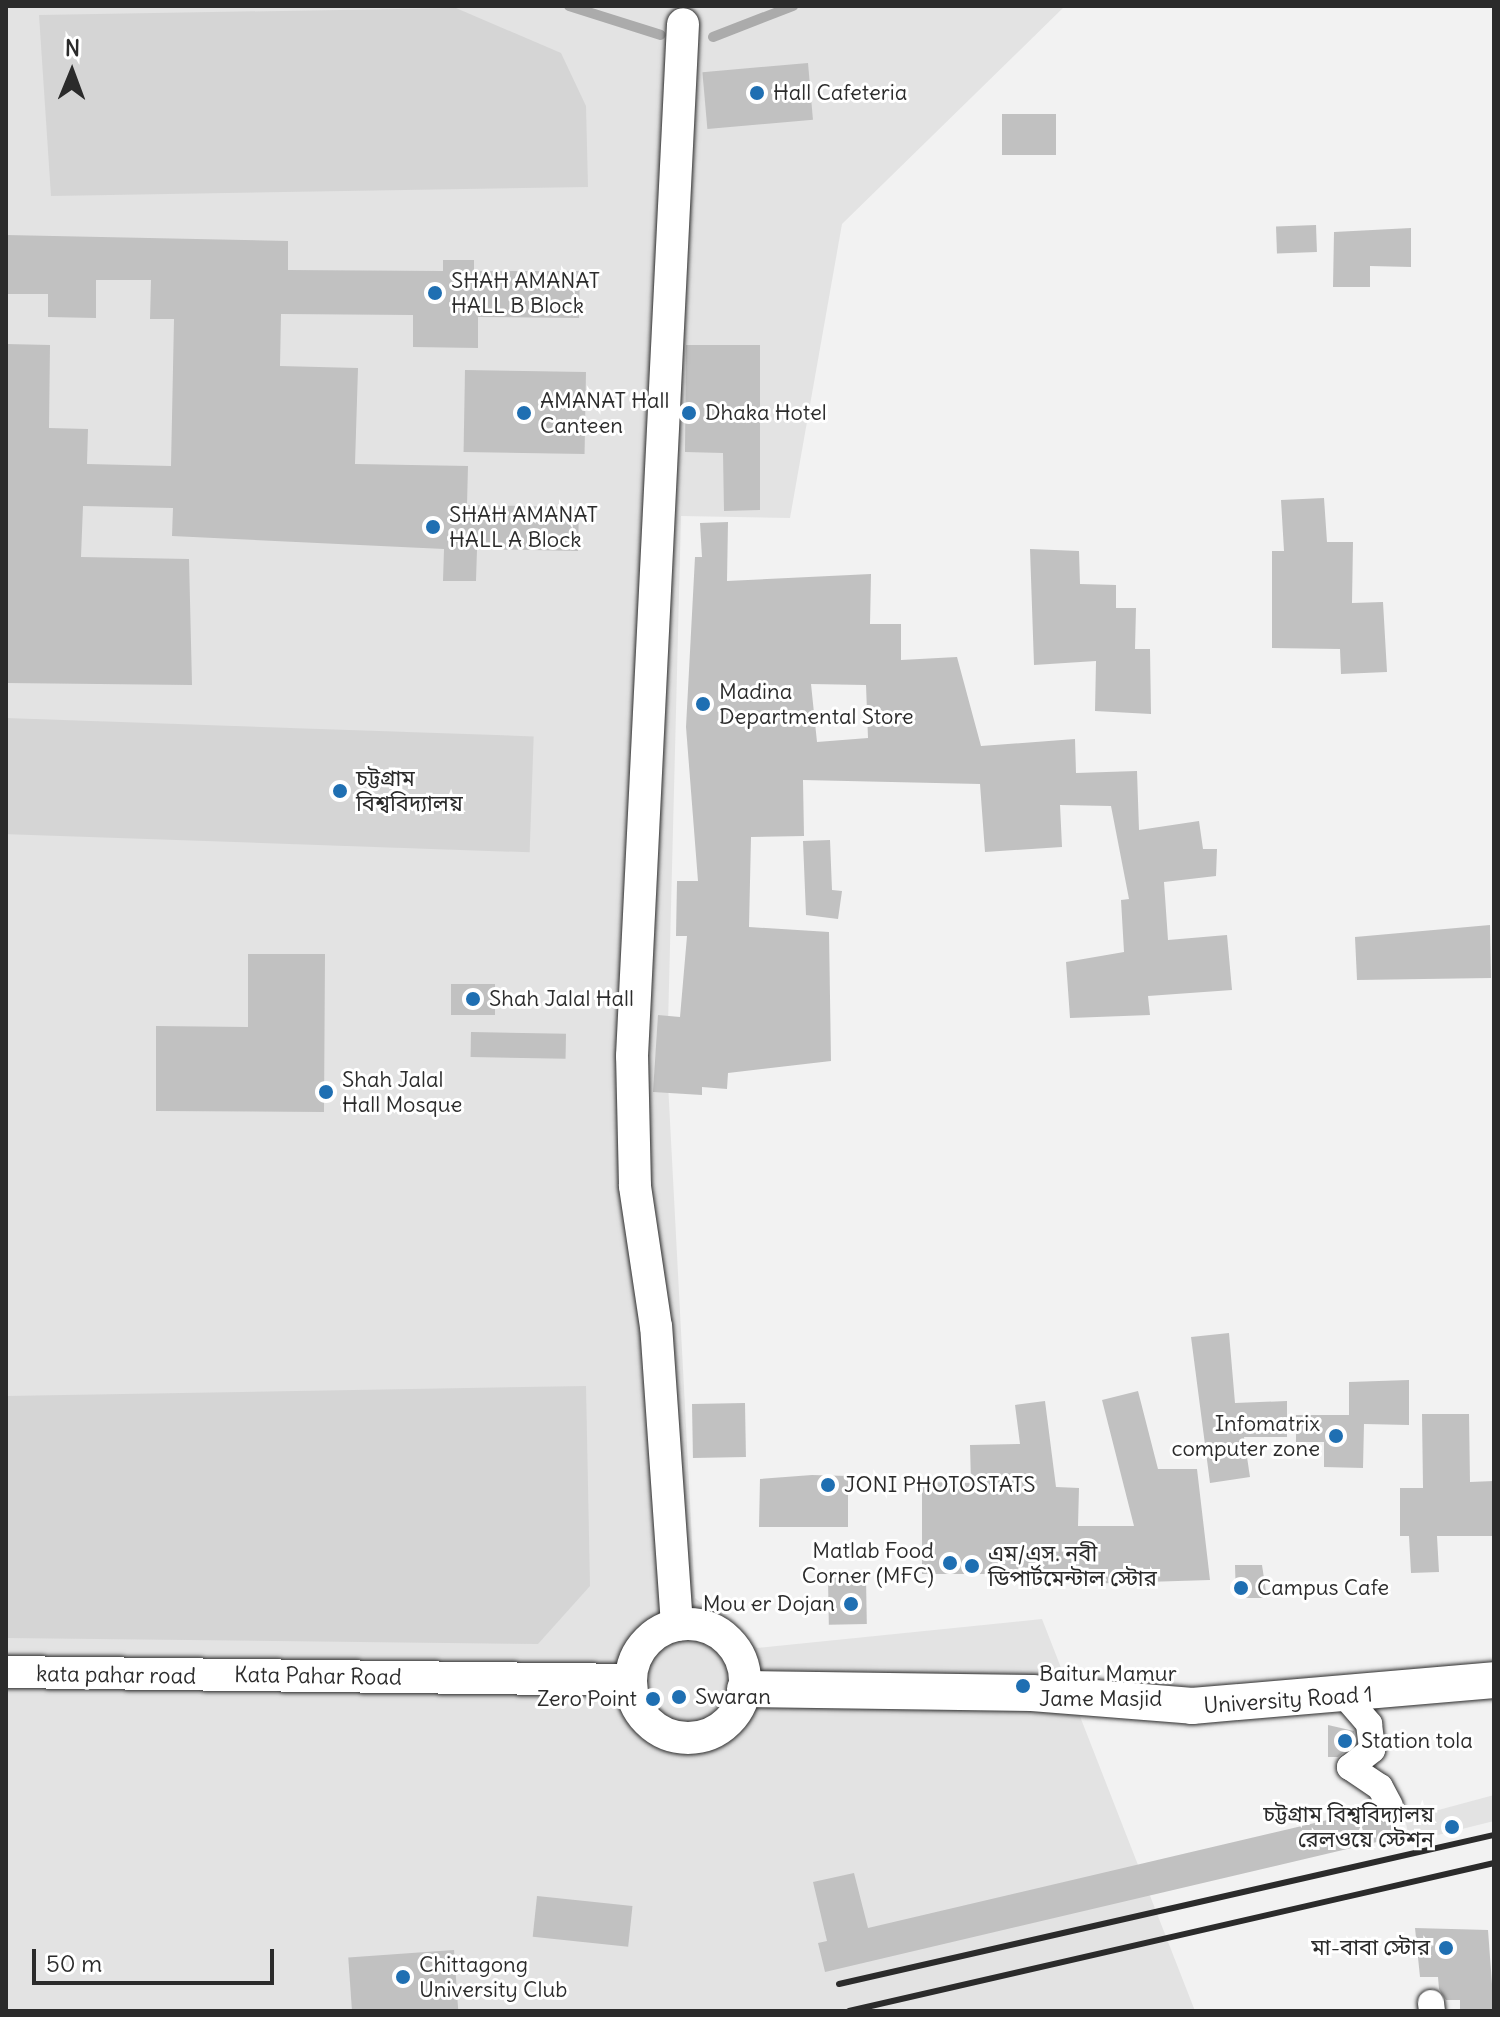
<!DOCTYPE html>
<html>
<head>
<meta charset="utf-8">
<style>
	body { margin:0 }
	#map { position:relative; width:1500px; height:2017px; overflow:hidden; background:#f2f2f2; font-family:Delius,"Noto Sans Bengali",sans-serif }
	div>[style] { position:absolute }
	.built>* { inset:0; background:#e3e3e3 }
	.green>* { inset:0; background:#d5d5d5; transform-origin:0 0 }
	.stream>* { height:10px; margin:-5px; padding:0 5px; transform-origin:5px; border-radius:5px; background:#ababab }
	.building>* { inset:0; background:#c1c1c1; transform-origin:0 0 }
	.roads { filter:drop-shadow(0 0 2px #2b2b2b) drop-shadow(0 0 2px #2b2b2b) }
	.minor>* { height:26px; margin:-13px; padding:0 13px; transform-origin:13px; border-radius:13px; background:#fff }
	.tertiary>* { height:32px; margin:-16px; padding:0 16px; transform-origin:16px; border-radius:16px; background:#fff }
	.tertiary>.ring { margin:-16px; padding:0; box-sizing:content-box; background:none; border:32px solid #fff; border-radius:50% }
	.secondary>* { height:36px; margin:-18px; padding:0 18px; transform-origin:18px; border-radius:18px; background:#fff }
	.rail>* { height:6px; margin:-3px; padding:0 3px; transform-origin:3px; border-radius:3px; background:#2b2b2b }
	.dots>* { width:22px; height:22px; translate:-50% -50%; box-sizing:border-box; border:4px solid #fff; border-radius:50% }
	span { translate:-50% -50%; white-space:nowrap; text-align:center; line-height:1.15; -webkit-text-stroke:6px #fff; paint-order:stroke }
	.poi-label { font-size:22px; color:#2b2b2b }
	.left { translate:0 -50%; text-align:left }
	.right { translate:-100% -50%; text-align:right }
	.street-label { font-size:22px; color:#2b2b2b }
	.frame { position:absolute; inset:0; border:8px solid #2b2b2b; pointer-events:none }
	.north { position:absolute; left:32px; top:32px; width:80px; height:80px; -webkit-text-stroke:6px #fff; paint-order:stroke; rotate:1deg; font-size:22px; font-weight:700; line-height:32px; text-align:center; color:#2b2b2b }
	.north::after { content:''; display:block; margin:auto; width:28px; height:36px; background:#2b2b2b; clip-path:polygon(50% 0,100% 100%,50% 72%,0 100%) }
	.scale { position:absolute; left:32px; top:1949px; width:242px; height:36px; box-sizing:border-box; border:4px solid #2b2b2b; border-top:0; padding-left:10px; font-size:24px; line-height:28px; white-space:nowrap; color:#2b2b2b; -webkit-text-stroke:6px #fff; paint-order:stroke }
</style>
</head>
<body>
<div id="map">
	<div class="built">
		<div style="clip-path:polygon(6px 6px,1065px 6px,842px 224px,790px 518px,681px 516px,667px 1064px,695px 1598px,757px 1648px,1042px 1619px,1195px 2011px,6px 2011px)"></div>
		<div style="clip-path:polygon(1494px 1795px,1494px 1821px,1410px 1842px,1405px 1819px)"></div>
	</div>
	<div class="green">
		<div style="clip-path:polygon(456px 8px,561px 53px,586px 106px,588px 187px,51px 196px,39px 15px)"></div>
		<div style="left:6px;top:718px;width:528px;height:116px;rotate:2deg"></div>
		<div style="clip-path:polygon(586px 1386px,590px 1586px,538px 1644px,6px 1638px,6px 1396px)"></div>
	</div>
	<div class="stream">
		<div style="left:569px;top:6px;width:96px;rotate:17.5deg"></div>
		<div style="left:713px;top:37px;width:86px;rotate:-21.2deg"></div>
	</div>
	<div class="building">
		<div style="left:808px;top:63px;width:57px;height:106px;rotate:85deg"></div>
		<div style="left:1056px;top:114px;width:41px;height:54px;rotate:90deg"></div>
		<div style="left:1316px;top:225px;width:27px;height:40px;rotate:88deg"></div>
		<div style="clip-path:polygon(1411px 228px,1411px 267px,1370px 266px,1370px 287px,1333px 287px,1334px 232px)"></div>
		<div style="clip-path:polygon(6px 235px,288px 241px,288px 270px,443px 271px,443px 260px,474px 260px,474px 271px,580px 271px,579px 318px,478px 317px,478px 348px,413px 347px,413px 315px,281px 314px,280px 366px,358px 368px,355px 464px,468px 466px,467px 505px,579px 507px,578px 551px,477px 549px,476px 581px,443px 581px,444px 549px,172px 536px,173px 508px,83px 506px,81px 557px,189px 559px,192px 685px,6px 683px,6px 344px,50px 345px,49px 428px,88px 429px,87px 464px,171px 466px,174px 319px,150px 319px,151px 280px,96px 280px,96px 318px,48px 317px,48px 294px,6px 294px)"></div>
		<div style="clip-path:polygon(686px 345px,760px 345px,760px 510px,724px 511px,723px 453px,685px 452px)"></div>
		<div style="left:465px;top:370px;width:121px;height:82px;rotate:1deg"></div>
		<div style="clip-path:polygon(1324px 498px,1327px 542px,1353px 542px,1352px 603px,1383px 602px,1387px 672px,1341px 674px,1340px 649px,1272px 648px,1272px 551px,1284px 551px,1281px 500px)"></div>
		<div style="clip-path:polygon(evenodd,728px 522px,727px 581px,871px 574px,870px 624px,901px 624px,901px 660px,957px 657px,981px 746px,1075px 739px,1076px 773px,1137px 771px,1139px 830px,1199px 821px,1203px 849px,1217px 849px,1216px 876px,1164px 882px,1168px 940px,1227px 935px,1232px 990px,1148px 996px,1150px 1015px,1070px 1018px,1066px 962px,1124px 952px,1121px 900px,1129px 899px,1111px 806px,1060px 805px,1062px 847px,985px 852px,980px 784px,803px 780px,804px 836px,751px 837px,749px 927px,829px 932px,831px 1061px,728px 1073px,727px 1089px,702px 1087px,702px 1095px,653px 1092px,658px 1015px,680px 1017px,687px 936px,676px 936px,677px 881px,698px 881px,686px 727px,695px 557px,702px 557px,700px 523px,728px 522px,811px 684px,866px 685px,868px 738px,817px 742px,811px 684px)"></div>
		<div style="clip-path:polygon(1030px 549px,1079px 551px,1080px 584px,1116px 585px,1116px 608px,1136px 608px,1135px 649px,1150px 649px,1151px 714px,1095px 711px,1096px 661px,1034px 665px)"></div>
		<div style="clip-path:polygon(830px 840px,832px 890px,842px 891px,838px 919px,806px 915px,803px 841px)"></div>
		<div style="clip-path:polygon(1490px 925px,1491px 978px,1357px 980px,1355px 937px)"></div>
		<div style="clip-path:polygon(248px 954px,325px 954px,324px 1112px,156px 1111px,156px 1026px,248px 1027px)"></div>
		<div style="left:451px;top:984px;width:44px;height:31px"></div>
		<div style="left:471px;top:1032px;width:95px;height:25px;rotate:1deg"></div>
		<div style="clip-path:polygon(1229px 1333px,1235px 1403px,1287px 1401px,1287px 1437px,1244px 1437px,1250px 1477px,1210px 1483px,1191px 1337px)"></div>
		<div style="clip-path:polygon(1409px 1380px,1409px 1425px,1364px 1424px,1363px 1468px,1324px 1467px,1324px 1442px,1296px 1442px,1296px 1415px,1349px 1415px,1349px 1382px)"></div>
		<div style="clip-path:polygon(1138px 1391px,1158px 1469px,1197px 1469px,1210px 1580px,1081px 1584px,1081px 1574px,922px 1574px,922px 1482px,971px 1483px,970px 1445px,1020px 1444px,1015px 1405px,1045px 1401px,1056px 1487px,1079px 1488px,1078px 1526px,1134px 1526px,1102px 1400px)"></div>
		<div style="left:745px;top:1403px;width:54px;height:53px;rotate:89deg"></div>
		<div style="clip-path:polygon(1422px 1414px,1469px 1414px,1470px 1482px,1494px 1481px,1494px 1536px,1437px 1536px,1439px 1572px,1411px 1573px,1409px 1536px,1400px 1536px,1400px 1488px,1423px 1488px)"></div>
		<div style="clip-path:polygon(812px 1475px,848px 1476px,848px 1527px,759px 1527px,760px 1479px)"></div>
		<div style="clip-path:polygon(1235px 1565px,1262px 1565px,1267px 1598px,1236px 1598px)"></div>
		<div style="left:866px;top:1577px;width:47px;height:38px;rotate:89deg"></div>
		<div style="clip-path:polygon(1328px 1725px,1354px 1731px,1355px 1743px,1338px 1757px,1328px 1757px)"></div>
		<div style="clip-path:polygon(1374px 1809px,1394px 1821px,1398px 1837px,825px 1972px,818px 1943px,827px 1941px,813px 1882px,854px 1873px,868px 1928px)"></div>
		<div style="left:537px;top:1896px;width:96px;height:41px;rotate:6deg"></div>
		<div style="clip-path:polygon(1415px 1928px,1488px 1930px,1494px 2011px,1460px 2011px,1460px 2000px,1446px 2000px,1439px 1989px,1438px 1977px,1420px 1977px)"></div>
		<div style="left:454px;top:1950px;width:61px;height:106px;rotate:86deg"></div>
	</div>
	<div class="roads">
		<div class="minor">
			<div style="left:1345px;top:1696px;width:37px;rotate:49deg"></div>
			<div style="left:1369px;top:1724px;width:26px;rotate:83deg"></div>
			<div style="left:1372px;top:1750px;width:28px;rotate:142deg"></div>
			<div style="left:1350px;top:1767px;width:36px;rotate:34deg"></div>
			<div style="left:1380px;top:1787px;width:21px;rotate:62deg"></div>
			<div style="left:1431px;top:2003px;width:8px;rotate:83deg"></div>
		</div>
		<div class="tertiary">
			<div class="ring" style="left:631px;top:1624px;width:82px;height:82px"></div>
			<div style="left:677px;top:1625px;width:299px;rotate:-94deg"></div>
			<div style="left:656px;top:1327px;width:143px;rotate:-98.5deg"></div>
			<div style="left:635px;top:1186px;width:130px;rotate:-91.3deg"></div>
			<div style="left:632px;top:1056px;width:1033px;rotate:-87.17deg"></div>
			<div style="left:6px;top:1672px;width:624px;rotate:0.73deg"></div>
		</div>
		<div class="secondary">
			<div style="left:745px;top:1689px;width:287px;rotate:0.8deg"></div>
			<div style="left:1032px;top:1693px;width:161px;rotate:4.6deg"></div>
			<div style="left:1192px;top:1706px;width:303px;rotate:-4.9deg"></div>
		</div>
	</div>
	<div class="rail">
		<div style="left:839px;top:1984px;width:672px;rotate:-12.82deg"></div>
		<div style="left:849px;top:2011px;width:662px;rotate:-12.92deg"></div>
	</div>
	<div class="dots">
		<div style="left:757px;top:93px;background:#1f6fb2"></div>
		<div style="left:435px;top:293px;background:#1f6fb2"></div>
		<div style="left:524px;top:413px;background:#1f6fb2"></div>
		<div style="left:689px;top:413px;background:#1f6fb2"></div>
		<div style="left:433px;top:527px;background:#1f6fb2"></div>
		<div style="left:703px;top:704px;background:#1f6fb2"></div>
		<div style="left:340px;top:791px;background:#1f6fb2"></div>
		<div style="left:473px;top:999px;background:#1f6fb2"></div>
		<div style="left:326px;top:1092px;background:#1f6fb2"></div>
		<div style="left:1336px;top:1436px;background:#1f6fb2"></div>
		<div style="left:828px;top:1485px;background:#1f6fb2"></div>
		<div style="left:950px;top:1563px;background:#1f6fb2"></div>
		<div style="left:972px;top:1566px;background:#1f6fb2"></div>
		<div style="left:1241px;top:1588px;background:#1f6fb2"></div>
		<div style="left:851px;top:1604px;background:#1f6fb2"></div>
		<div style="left:1023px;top:1686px;background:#1f6fb2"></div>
		<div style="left:679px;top:1697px;background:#1f6fb2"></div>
		<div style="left:653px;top:1699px;background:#1f6fb2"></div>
		<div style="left:1345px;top:1741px;background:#1f6fb2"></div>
		<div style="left:1452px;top:1827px;background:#1f6fb2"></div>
		<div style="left:1446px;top:1948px;background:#1f6fb2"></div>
		<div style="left:403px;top:1977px;background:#1f6fb2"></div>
	</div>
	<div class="poi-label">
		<span class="left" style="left:773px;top:93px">Hall Cafeteria</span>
		<span class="left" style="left:451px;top:293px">SHAH AMANAT<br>HALL B Block</span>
		<span class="left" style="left:540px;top:413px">AMANAT Hall<br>Canteen</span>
		<span class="left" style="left:705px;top:413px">Dhaka Hotel</span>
		<span class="left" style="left:449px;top:527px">SHAH AMANAT<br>HALL A Block</span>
		<span class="left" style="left:719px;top:704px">Madina<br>Departmental Store</span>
		<span class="left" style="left:356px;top:791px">চট্টগ্রাম<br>বিশ্ববিদ্যালয়</span>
		<span class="left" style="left:489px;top:999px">Shah Jalal Hall</span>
		<span class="left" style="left:342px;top:1092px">Shah Jalal<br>Hall Mosque</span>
		<span class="right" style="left:1320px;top:1436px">Infomatrix<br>computer zone</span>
		<span class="left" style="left:844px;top:1485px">JONI PHOTOSTATS</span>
		<span class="right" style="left:934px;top:1563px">Matlab Food<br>Corner (MFC)</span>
		<span class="left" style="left:988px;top:1566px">এম/এস. নবী<br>ডিপার্টমেন্টাল স্টোর</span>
		<span class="left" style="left:1257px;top:1588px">Campus Cafe</span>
		<span class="right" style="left:835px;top:1604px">Mou er Dojan</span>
		<span class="left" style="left:1039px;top:1686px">Baitur Mamur<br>Jame Masjid</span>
		<span class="left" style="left:695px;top:1697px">Swaran</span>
		<span class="right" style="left:637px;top:1699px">Zero Point</span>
		<span class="left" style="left:1361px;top:1741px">Station tola</span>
		<span class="right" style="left:1434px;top:1827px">চট্টগ্রাম বিশ্ববিদ্যালয়<br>রেলওয়ে স্টেশন</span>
		<span class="right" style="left:1430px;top:1948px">মা-বাবা স্টোর</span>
		<span class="left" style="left:419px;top:1977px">Chittagong<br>University Club</span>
	</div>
	<div class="street-label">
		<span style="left:116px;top:1675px;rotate:1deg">kata pahar road</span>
		<span style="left:318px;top:1676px;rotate:1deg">Kata Pahar Road</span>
		<span style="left:1288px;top:1700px;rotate:-4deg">University Road 1</span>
	</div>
	<div class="frame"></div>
	<div class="north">N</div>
	<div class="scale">50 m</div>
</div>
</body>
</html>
